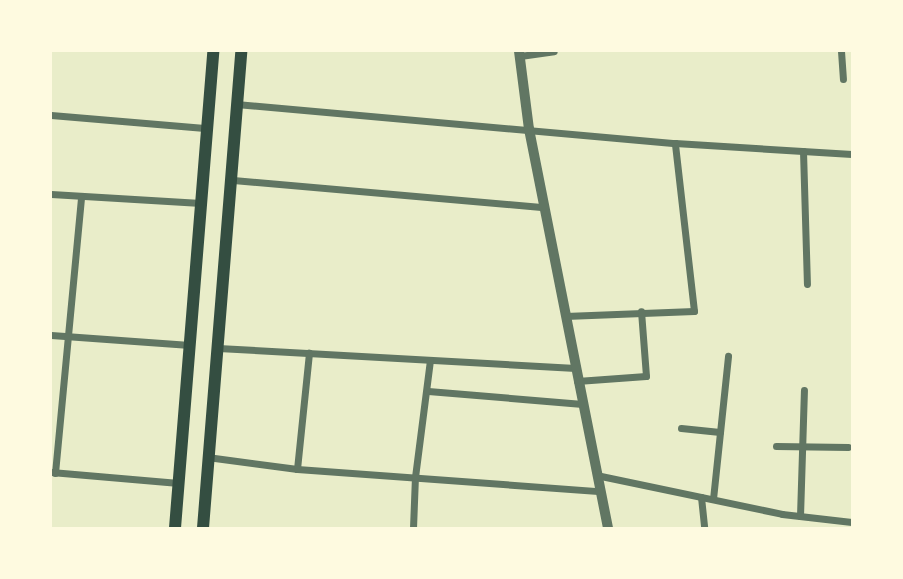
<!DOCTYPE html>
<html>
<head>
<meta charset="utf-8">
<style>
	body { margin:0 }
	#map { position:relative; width:903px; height:579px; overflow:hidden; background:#e9edc9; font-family:"Noto Sans",sans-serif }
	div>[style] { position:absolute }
	.minor>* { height:7px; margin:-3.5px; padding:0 3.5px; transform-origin:3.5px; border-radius:3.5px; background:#617663 }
	.tertiary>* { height:10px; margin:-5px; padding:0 5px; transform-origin:5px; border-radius:5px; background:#617663 }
	.secondary>* { height:12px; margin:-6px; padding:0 6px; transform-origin:6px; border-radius:6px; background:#344e41 }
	span { translate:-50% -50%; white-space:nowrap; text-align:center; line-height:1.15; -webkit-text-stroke:5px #fefae0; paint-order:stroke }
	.frame { position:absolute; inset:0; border:52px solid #fefae0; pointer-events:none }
</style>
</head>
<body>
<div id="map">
	<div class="minor">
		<div style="left:841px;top:51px;width:28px;rotate:86deg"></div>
		<div style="left:520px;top:56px;width:34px;rotate:-8deg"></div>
		<div style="left:236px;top:104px;width:441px;rotate:5.1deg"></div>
		<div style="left:675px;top:143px;width:177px;rotate:3.6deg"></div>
		<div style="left:51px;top:115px;width:157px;rotate:4.8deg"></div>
		<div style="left:803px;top:151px;width:133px;rotate:88.3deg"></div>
		<div style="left:233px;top:180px;width:312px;rotate:5deg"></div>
		<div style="left:51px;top:194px;width:150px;rotate:3.4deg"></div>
		<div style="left:565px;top:316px;width:129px;rotate:-2.2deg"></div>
		<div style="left:694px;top:311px;width:169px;rotate:-96.5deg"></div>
		<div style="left:51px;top:335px;width:139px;rotate:4.1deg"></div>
		<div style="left:218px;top:348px;width:358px;rotate:3.2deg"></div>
		<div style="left:577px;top:381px;width:69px;rotate:-4.1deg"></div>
		<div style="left:646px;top:376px;width:65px;rotate:-94.4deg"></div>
		<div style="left:428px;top:391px;width:155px;rotate:4.8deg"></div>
		<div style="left:681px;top:428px;width:39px;rotate:6deg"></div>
		<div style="left:776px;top:446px;width:72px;rotate:0.8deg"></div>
		<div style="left:207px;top:457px;width:91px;rotate:7.6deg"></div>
		<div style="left:297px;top:469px;width:302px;rotate:4.2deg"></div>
		<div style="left:297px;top:469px;width:117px;rotate:-84.1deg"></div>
		<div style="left:51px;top:472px;width:128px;rotate:4.9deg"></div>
		<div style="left:55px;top:473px;width:277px;rotate:-84.6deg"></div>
		<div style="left:596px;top:475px;width:190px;rotate:11.8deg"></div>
		<div style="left:782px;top:514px;width:70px;rotate:6.5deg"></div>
		<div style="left:701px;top:497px;width:31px;rotate:84deg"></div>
		<div style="left:713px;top:499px;width:144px;rotate:-84deg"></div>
		<div style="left:800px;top:516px;width:126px;rotate:-88.2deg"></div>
		<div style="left:413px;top:528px;width:51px;rotate:-87.8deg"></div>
		<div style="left:415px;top:477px;width:118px;rotate:-82.7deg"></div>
	</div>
	<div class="tertiary">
		<div style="left:519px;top:51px;width:79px;rotate:82.7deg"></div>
		<div style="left:529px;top:129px;width:407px;rotate:78.8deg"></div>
	</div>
	<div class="secondary">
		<div style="left:175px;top:528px;width:479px;rotate:-85.4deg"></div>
		<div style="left:203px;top:528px;width:479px;rotate:-85.4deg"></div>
	</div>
	<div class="frame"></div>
</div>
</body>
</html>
